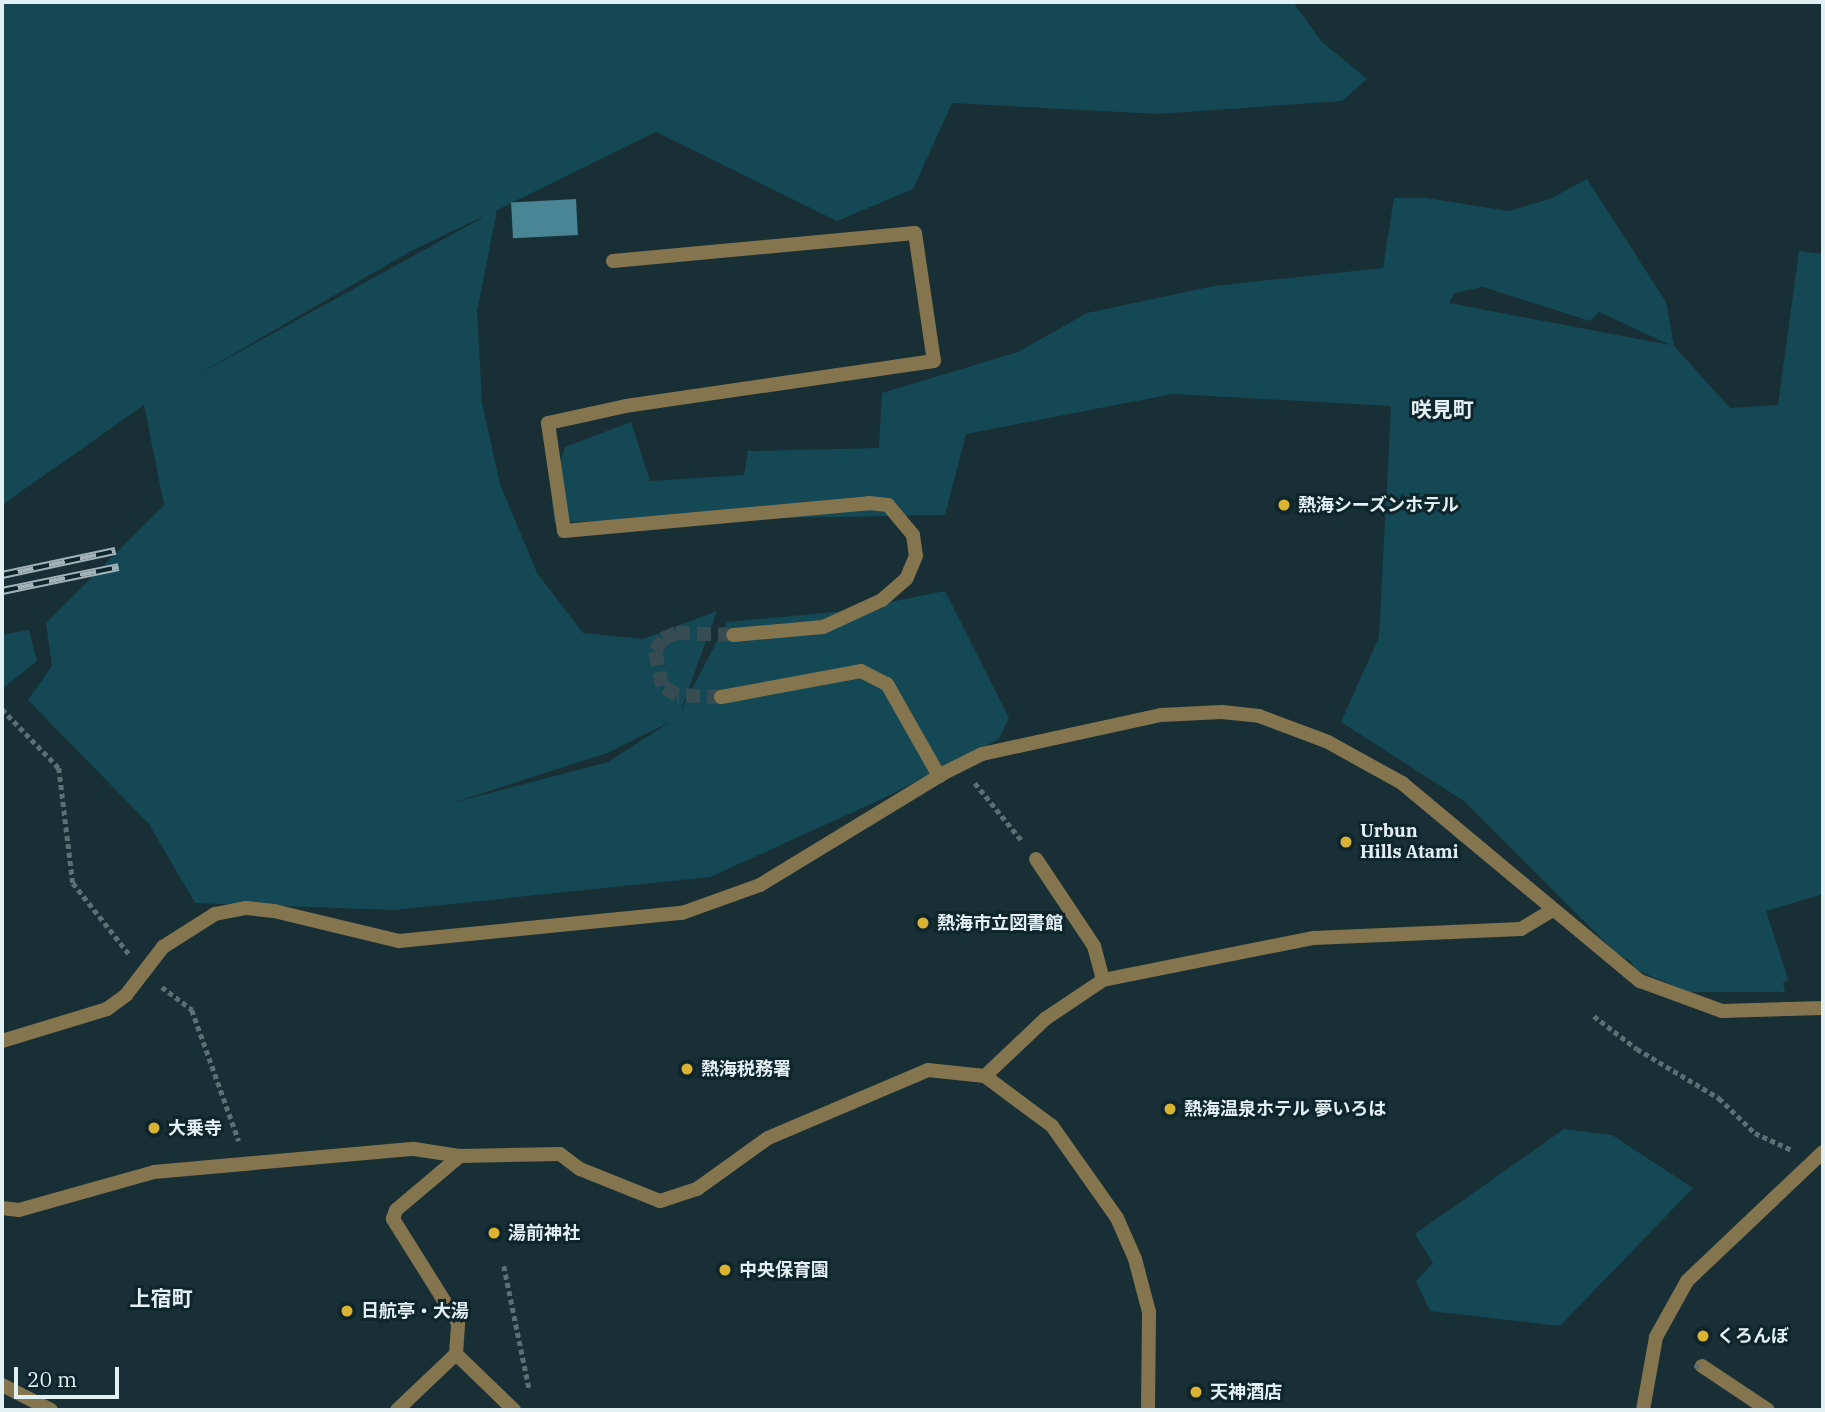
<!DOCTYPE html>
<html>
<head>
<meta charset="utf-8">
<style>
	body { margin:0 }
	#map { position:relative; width:1825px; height:1412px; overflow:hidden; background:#182f35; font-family:"IBM Plex Serif","Noto Sans JP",serif }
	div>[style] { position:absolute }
	.green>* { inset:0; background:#144855 }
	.water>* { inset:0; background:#498594; transform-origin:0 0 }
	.minor-tunnel>* { height:14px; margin-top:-7px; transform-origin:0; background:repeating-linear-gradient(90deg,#364c52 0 14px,transparent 0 21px) }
	.path>* { height:4.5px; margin-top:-2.25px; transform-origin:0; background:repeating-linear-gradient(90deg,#5b6f74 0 5px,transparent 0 8.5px) }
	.service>* { height:14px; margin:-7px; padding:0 7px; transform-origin:7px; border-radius:7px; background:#84754f }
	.minor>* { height:14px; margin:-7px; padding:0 7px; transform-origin:7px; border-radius:7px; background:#84754f }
	.tertiary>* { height:14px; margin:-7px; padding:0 7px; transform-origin:7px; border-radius:7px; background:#84754f }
	.rail>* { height:8px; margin-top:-4px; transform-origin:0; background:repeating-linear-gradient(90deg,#0e252b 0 16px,#a2b3b7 0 32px); box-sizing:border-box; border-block:2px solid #a2b3b7 }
	.path-bridge>* { height:4.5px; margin-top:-2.25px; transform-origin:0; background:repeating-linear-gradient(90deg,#5b6f74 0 5px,transparent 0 8.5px) }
	.dots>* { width:19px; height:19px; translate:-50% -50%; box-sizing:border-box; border:4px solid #0e252b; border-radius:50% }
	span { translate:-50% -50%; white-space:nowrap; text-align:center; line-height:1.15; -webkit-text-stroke:6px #0e252b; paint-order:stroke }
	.poi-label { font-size:18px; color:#e2eff3; font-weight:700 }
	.left { translate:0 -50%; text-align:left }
	.quarter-label { font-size:21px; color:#e2eff3; font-weight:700 }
	.frame { position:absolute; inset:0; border:4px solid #e2eff3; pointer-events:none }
	.scale { position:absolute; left:14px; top:1367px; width:105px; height:32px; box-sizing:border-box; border:4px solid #e2eff3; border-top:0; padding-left:9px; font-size:21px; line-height:24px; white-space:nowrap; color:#e2eff3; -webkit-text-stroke:5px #0e252b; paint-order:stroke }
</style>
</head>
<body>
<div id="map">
	<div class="green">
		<div style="clip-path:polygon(evenodd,2px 2px,1293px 2px,1322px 42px,1367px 79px,1342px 101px,1158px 114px,952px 103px,913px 189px,837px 221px,656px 132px,497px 210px,477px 311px,482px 403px,500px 484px,537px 573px,583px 633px,643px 639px,717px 611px,681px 710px,727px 622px,846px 611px,945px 591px,1009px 718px,999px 739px,884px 798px,710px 877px,394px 910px,195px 903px,149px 824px,28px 700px,52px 666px,46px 623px,164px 505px,144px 405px,2px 505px,2px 2px,482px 217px,482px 218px,192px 378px,411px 251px,482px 217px,2px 2px,670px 722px,608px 762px,452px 803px,607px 753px,670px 722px)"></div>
		<div style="clip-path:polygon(evenodd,1587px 179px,1666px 302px,1674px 346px,1730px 408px,1778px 405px,1799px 251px,1823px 254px,1823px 894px,1766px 911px,1788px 979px,1783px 983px,1785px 992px,1689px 992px,1634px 969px,1632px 962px,1616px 953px,1464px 801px,1341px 722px,1379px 637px,1391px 406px,1173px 394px,966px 434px,945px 515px,554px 522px,551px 488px,565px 447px,631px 422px,650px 481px,744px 475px,748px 451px,879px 448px,882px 393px,1018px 352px,1087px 313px,1214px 286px,1383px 268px,1394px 198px,1426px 198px,1509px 211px,1550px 199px,1587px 179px,1483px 287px,1590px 321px,1599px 312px,1670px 345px,1449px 303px,1454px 293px,1483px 287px)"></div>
		<div style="clip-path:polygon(29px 630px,37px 661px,2px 689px,2px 635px)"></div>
		<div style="clip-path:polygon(1564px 1129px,1612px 1135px,1693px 1188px,1560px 1326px,1430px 1311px,1416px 1281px,1433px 1263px,1415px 1234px)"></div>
	</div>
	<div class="water">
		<div style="left:576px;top:199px;width:36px;height:65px;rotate:87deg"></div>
	</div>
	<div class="minor-tunnel">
		<div style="left:721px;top:697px;width:44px;rotate:-177.4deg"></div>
		<div style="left:677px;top:695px;width:17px;rotate:-149deg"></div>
		<div style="left:662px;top:686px;width:36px;rotate:-101deg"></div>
		<div style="left:655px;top:651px;width:14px;rotate:-56deg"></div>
		<div style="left:663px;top:639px;width:14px;rotate:-25deg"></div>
		<div style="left:676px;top:633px;width:57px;rotate:2deg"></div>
	</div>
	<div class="path">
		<div style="left:2px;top:709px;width:82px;rotate:46deg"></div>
		<div style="left:59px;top:768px;width:116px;rotate:83.1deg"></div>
		<div style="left:73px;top:883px;width:90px;rotate:51.7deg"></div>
		<div style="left:975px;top:783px;width:76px;rotate:50.9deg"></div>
		<div style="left:162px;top:987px;width:38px;rotate:37deg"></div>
		<div style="left:192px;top:1010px;width:139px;rotate:70.3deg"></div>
		<div style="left:1594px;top:1016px;width:54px;rotate:37.5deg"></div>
		<div style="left:1637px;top:1049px;width:96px;rotate:30.9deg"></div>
		<div style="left:1719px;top:1098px;width:50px;rotate:44.2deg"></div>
		<div style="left:1755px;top:1133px;width:41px;rotate:24.7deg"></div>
		<div style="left:504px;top:1266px;width:125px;rotate:78.4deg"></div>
	</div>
	<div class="service">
		<div style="left:2px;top:1208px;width:17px;rotate:7deg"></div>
		<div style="left:19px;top:1210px;width:140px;rotate:-15.7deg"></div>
		<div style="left:154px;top:1172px;width:261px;rotate:-5.1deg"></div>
		<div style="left:414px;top:1149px;width:47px;rotate:8.7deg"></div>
		<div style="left:460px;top:1156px;width:100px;rotate:-1.1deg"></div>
		<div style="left:560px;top:1154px;width:25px;rotate:37deg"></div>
		<div style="left:580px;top:1169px;width:86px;rotate:21.8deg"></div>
		<div style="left:660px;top:1201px;width:39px;rotate:-18deg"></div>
		<div style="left:697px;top:1189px;width:87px;rotate:-35.7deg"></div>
		<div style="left:768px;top:1138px;width:174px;rotate:-23deg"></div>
		<div style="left:928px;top:1070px;width:57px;rotate:6deg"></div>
	</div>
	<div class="minor">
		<div style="left:613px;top:261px;width:303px;rotate:-5.3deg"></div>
		<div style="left:915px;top:233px;width:129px;rotate:81.6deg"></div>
		<div style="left:934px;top:361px;width:311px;rotate:171.7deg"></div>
		<div style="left:626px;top:406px;width:80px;rotate:167.7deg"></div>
		<div style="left:548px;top:423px;width:109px;rotate:81.6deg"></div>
		<div style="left:564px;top:531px;width:306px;rotate:-5.2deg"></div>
		<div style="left:869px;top:503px;width:19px;rotate:6deg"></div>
		<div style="left:888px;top:505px;width:39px;rotate:50deg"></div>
		<div style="left:913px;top:535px;width:21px;rotate:82deg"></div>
		<div style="left:916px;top:556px;width:25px;rotate:113deg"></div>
		<div style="left:906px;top:579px;width:32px;rotate:139deg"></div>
		<div style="left:882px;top:600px;width:65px;rotate:155.4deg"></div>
		<div style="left:823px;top:627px;width:90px;rotate:174.9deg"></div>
		<div style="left:721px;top:697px;width:142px;rotate:-10.5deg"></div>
		<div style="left:861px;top:671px;width:29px;rotate:27deg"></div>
		<div style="left:887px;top:684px;width:106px;rotate:60.5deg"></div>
		<div style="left:1036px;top:859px;width:105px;rotate:56.3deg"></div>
		<div style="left:1094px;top:946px;width:35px;rotate:75deg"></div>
		<div style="left:456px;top:1354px;width:81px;rotate:44deg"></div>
		<div style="left:1702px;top:1366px;width:79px;rotate:33.7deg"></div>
		<div style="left:2px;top:1385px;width:55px;rotate:27deg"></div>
		<div style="left:397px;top:1410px;width:81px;rotate:-43.5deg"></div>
		<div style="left:456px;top:1354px;width:31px;rotate:-86deg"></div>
		<div style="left:458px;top:1323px;width:123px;rotate:-122deg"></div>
		<div style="left:393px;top:1219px;width:9px;rotate:-72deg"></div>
		<div style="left:396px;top:1210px;width:84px;rotate:-40.2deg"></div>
		<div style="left:1148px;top:1410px;width:98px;rotate:-89.4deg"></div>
		<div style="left:1149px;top:1312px;width:55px;rotate:-104.8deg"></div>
		<div style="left:1135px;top:1259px;width:45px;rotate:-113.7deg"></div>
		<div style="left:1117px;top:1218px;width:113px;rotate:-125.2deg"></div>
		<div style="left:1052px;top:1126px;width:84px;rotate:-143.3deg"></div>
		<div style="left:985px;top:1076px;width:83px;rotate:-43.5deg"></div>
		<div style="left:1045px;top:1019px;width:70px;rotate:-33.9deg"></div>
		<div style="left:1103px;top:980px;width:215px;rotate:-11.3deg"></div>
		<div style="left:1314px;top:938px;width:207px;rotate:-2.5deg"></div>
		<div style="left:1521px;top:929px;width:35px;rotate:-31deg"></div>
	</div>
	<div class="tertiary">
		<div style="left:2px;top:1041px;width:110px;rotate:-16.9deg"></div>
		<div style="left:107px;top:1009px;width:24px;rotate:-36deg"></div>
		<div style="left:126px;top:995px;width:61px;rotate:-52.4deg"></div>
		<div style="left:163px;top:947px;width:62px;rotate:-32.4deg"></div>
		<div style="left:215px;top:914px;width:32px;rotate:-11deg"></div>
		<div style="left:246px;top:908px;width:28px;rotate:6deg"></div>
		<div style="left:274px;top:911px;width:129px;rotate:13.5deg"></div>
		<div style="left:399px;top:941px;width:284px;rotate:-5.7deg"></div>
		<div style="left:682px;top:913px;width:83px;rotate:-19.7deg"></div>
		<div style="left:760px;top:885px;width:215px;rotate:-31.3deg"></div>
		<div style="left:944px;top:773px;width:42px;rotate:-26.6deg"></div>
		<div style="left:982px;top:754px;width:183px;rotate:-12.3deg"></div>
		<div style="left:1161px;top:715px;width:61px;rotate:-2.8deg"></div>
		<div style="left:1222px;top:712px;width:37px;rotate:6deg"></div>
		<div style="left:1259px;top:716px;width:74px;rotate:20.6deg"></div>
		<div style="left:1328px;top:742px;width:85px;rotate:29deg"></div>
		<div style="left:1402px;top:783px;width:310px;rotate:39.8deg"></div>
		<div style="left:1640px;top:981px;width:87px;rotate:20.1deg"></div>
		<div style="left:1722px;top:1011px;width:101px;rotate:-1.7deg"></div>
		<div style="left:1643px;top:1410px;width:74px;rotate:-79.9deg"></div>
		<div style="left:1656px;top:1337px;width:64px;rotate:-61deg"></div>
		<div style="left:1687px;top:1281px;width:187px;rotate:-43.5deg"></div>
	</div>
	<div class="rail">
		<div style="left:2px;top:575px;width:116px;rotate:-12deg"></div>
		<div style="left:2px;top:591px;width:119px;rotate:-11.6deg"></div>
	</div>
	<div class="path-bridge">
		<div style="left:1695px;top:1368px;width:9px;rotate:-54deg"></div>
	</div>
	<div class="dots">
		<div style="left:1284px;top:505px;background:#dcb233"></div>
		<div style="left:1346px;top:842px;background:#dcb233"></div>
		<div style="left:923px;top:923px;background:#dcb233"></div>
		<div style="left:687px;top:1069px;background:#dcb233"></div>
		<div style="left:1170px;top:1109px;background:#dcb233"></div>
		<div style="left:154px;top:1128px;background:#dcb233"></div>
		<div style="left:494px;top:1233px;background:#dcb233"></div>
		<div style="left:725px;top:1270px;background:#dcb233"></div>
		<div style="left:347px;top:1311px;background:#dcb233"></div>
		<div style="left:1703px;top:1336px;background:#dcb233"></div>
		<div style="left:1196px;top:1392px;background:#dcb233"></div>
	</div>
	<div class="poi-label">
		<span class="left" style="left:1298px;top:505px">熱海シーズンホテル</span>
		<span class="left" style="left:1360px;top:842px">Urbun<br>Hills Atami</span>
		<span class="left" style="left:937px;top:923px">熱海市立図書館</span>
		<span class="left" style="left:701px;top:1069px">熱海税務署</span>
		<span class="left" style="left:1184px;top:1109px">熱海温泉ホテル 夢いろは</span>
		<span class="left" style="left:168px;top:1128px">大乗寺</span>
		<span class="left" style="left:508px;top:1233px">湯前神社</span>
		<span class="left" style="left:739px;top:1270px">中央保育園</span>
		<span class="left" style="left:361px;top:1311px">日航亭・大湯</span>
		<span class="left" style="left:1717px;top:1336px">くろんぼ</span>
		<span class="left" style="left:1210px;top:1392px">天神酒店</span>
	</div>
	<div class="quarter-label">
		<span style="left:1442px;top:409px">咲見町</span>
		<span style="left:161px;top:1298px">上宿町</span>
	</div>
	<div class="frame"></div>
	<div class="scale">20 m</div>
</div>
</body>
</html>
